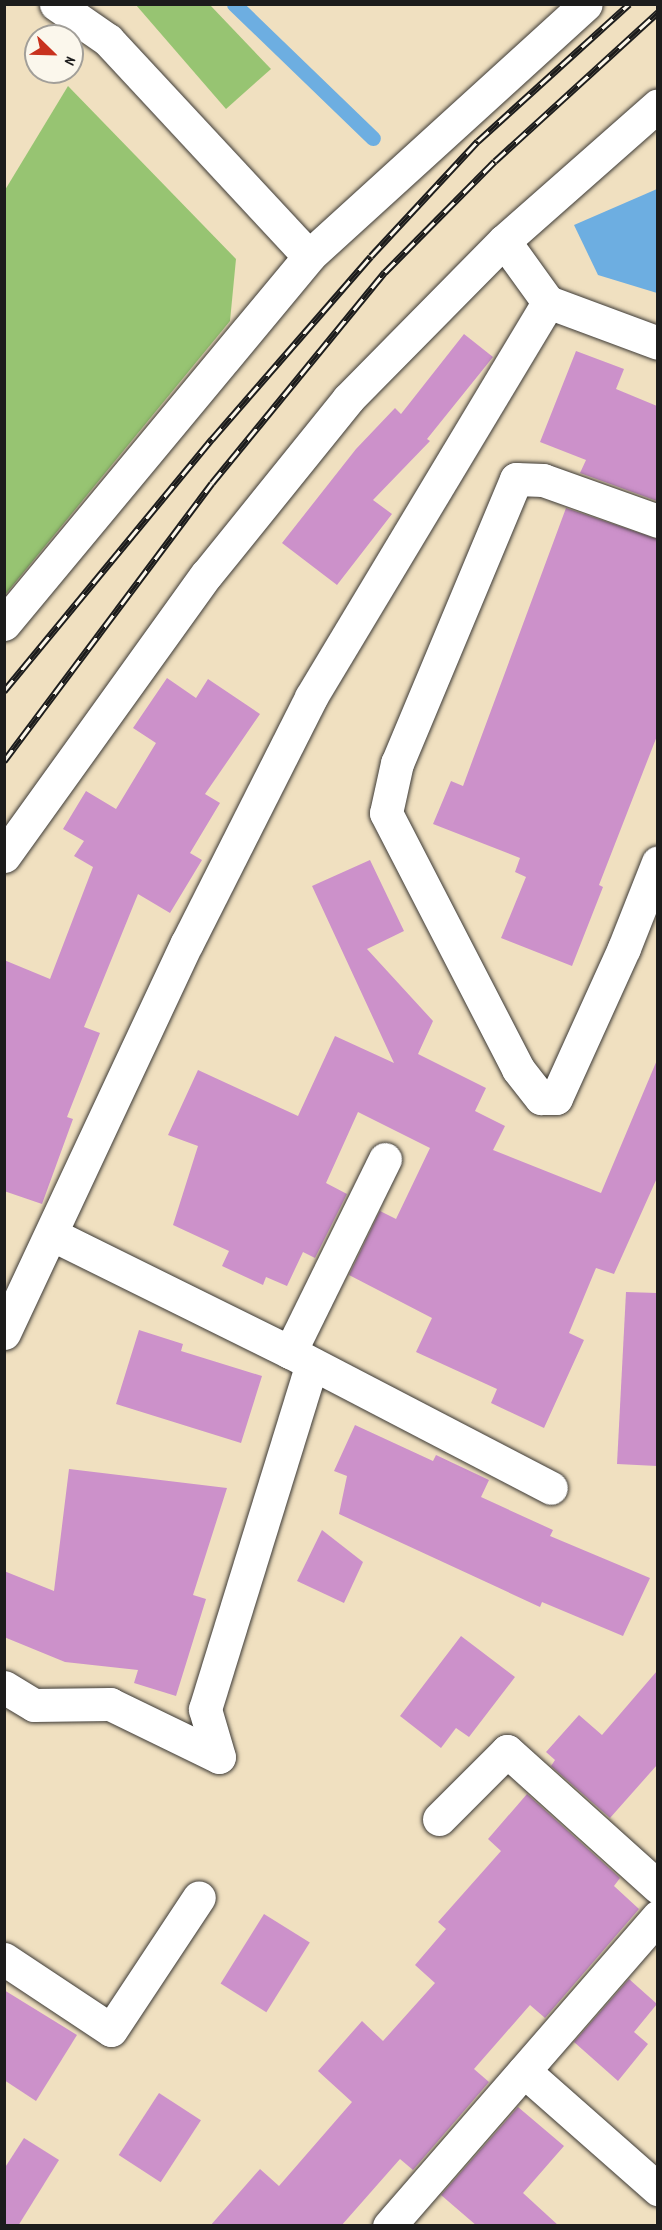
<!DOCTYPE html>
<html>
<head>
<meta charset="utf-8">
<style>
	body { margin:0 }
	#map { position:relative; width:662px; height:2230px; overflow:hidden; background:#f0e0c0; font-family:Dekko,sans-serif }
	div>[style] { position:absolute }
	.green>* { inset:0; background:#97c472 }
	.water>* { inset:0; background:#6daee1 }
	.stream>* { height:15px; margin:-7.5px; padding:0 7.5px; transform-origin:7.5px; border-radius:7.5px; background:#6daee1 }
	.building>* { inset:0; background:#cc91ca; transform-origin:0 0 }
	.roads { filter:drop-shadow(0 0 2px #3c3935) drop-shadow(0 0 2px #3c3935) }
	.minor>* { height:33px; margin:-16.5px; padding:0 16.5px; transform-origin:16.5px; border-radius:16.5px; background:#fff }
	.rail>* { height:7px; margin-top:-3.5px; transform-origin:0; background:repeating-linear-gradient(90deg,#fbf7ec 0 14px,#1c1c1c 0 28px); box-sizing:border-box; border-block:2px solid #1c1c1c }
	span { translate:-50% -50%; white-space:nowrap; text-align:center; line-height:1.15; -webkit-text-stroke:4.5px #fbf7ec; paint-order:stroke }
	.frame { position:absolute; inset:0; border:6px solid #1c1c1c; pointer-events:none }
	.north { position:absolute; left:24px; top:24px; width:60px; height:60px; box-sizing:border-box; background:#fbf7ec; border:2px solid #a29f99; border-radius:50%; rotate:113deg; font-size:16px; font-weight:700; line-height:24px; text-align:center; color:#1c1c1c }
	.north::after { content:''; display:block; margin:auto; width:21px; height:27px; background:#c8321e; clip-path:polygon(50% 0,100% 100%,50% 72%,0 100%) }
</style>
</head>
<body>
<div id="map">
	<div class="green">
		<div style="clip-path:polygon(136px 5px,210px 5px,271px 69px,226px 109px)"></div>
		<div style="clip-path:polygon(68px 86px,236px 259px,230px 321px,5px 595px,5px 190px)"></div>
	</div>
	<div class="water">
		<div style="clip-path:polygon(657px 189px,657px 293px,598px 275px,574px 225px)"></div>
	</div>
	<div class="stream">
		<div style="left:234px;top:4px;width:193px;rotate:44deg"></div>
	</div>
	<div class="building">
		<div style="clip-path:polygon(464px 334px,493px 357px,427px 439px,430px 441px,373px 500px,392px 514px,337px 585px,282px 543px,356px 449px,395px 408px,401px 414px)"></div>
		<div style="clip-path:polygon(576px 351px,624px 369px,616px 389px,657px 406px,657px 501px,580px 473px,586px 460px,540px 442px)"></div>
		<div style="clip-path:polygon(566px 508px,657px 539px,657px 736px,599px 885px,603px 887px,572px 966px,501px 938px,526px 877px,515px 872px,520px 858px,433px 824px,451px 781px,463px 786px)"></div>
		<div style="clip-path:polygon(167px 678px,196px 698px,208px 679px,260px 714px,205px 794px,220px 803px,190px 853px,202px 860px,170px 913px,138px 894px,84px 1027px,100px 1033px,67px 1117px,73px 1119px,42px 1204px,4px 1191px,4px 960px,50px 979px,93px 867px,74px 856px,84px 841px,63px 829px,86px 791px,116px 809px,156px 743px,133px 728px)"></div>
		<div style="clip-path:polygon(370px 860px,404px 931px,367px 949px,433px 1021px,418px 1054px,486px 1088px,475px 1111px,505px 1126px,493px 1150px,601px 1193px,657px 1060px,657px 1178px,614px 1274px,596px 1268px,569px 1333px,584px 1340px,544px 1428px,491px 1403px,497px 1389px,416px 1352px,432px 1318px,349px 1275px,380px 1211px,396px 1219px,430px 1148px,358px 1112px,326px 1183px,347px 1194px,315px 1258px,303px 1252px,287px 1286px,266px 1277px,263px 1285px,222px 1266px,229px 1251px,173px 1225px,198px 1146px,168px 1135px,198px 1070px,298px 1116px,335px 1036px,394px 1063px,312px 886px)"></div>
		<div style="clip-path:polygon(626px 1292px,657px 1293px,657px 1466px,617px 1464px)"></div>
		<div style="clip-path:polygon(139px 1330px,183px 1344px,181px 1351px,262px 1376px,241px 1443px,116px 1404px)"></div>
		<div style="clip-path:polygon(355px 1425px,433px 1461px,436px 1455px,489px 1480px,481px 1497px,553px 1530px,550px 1536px,650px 1578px,623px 1636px,542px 1602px,540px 1607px,339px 1514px,347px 1476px,334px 1471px)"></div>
		<div style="clip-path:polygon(69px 1469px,227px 1488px,193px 1595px,206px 1599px,176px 1696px,134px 1683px,138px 1670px,65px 1662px,4px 1637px,4px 1571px,54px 1591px)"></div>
		<div style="clip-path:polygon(322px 1530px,363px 1562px,344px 1603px,297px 1581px)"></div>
		<div style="clip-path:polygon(461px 1636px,515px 1677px,469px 1737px,456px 1728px,441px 1748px,400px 1716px)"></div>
		<div style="clip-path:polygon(657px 1671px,657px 1765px,610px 1818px,551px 1766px,555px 1760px,546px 1752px,579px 1715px,602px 1735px)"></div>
		<div style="clip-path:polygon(527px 1794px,620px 1878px,614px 1886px,639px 1909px,545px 2018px,530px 2005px,474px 2069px,489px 2082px,413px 2170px,400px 2159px,341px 2226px,210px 2226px,260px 2169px,279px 2186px,352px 2102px,318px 2071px,362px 2021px,383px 2041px,435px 1983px,415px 1965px,446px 1929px,438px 1922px,501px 1851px,488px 1839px)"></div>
		<div style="left:264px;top:1914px;width:54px;height:82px;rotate:32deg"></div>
		<div style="clip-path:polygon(629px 1979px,657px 2004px,634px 2032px,648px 2044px,618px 2081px,574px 2042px)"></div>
		<div style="clip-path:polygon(4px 1990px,77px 2035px,36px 2101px,4px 2080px)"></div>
		<div style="left:159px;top:2093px;width:50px;height:74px;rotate:33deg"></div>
		<div style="clip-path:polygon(518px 2107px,564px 2146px,523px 2193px,559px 2226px,477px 2226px,441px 2195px)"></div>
		<div style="clip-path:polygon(24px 2138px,59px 2160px,18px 2226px,4px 2226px,4px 2169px)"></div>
	</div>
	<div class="roads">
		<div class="minor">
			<div style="left:56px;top:4px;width:63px;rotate:34.7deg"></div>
			<div style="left:108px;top:40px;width:295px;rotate:47.1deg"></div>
			<div style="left:504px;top:241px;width:75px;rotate:54.2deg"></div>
			<div style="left:548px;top:302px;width:117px;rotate:20.4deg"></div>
			<div style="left:658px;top:521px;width:122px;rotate:-160.4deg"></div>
			<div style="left:543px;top:480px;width:27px;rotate:-178deg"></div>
			<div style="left:516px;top:479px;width:308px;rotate:112.7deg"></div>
			<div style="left:397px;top:763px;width:51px;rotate:102.4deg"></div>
			<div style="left:386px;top:813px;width:288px;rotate:62.7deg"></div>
			<div style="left:518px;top:1069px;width:37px;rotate:52deg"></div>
			<div style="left:541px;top:1098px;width:15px"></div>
			<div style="left:556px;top:1098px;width:165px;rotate:-65.6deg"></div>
			<div style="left:624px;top:948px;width:92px;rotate:-68.4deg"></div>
			<div style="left:4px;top:624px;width:478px;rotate:-50.3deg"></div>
			<div style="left:309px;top:256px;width:374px;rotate:-42.3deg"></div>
			<div style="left:4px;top:856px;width:347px;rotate:-54.3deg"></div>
			<div style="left:207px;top:574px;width:225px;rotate:-51.1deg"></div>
			<div style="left:348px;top:399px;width:222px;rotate:-45.4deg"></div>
			<div style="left:504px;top:241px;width:205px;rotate:-41.4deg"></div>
			<div style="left:53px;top:1235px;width:264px;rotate:26.3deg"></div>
			<div style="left:290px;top:1352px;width:294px;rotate:27.5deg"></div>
			<div style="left:4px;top:1333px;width:431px;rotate:-64.9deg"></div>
			<div style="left:187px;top:943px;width:275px;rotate:-63.2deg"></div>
			<div style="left:311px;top:697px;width:461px;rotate:-59deg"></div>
			<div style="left:290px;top:1352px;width:215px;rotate:-63.8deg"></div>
			<div style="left:4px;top:1687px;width:35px;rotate:31deg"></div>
			<div style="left:34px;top:1705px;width:76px;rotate:-0.8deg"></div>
			<div style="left:110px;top:1704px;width:121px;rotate:25.9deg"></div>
			<div style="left:219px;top:1757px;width:50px;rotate:-106.3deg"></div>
			<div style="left:205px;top:1709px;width:361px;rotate:-72.8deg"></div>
			<div style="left:439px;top:1819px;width:96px;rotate:-45deg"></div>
			<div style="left:507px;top:1751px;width:203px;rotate:42deg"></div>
			<div style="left:4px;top:1959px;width:128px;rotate:33.6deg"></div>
			<div style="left:111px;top:2030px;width:159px;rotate:-56.5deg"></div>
			<div style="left:524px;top:2071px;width:179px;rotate:41.4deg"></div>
			<div style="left:389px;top:2226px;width:410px;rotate:-49deg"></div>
		</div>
	</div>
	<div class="rail">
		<div style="left:4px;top:691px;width:327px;rotate:-50.5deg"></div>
		<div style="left:212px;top:439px;width:242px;rotate:-49deg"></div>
		<div style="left:371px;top:256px;width:157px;rotate:-47.1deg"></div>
		<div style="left:478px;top:141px;width:204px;rotate:-42.2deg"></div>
		<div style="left:4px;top:761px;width:347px;rotate:-53.2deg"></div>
		<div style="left:212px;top:483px;width:273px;rotate:-50.7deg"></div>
		<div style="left:385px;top:272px;width:156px;rotate:-45.3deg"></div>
		<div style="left:495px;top:161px;width:221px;rotate:-42.4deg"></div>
	</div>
	<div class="frame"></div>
	<div class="north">N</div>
</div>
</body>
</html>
